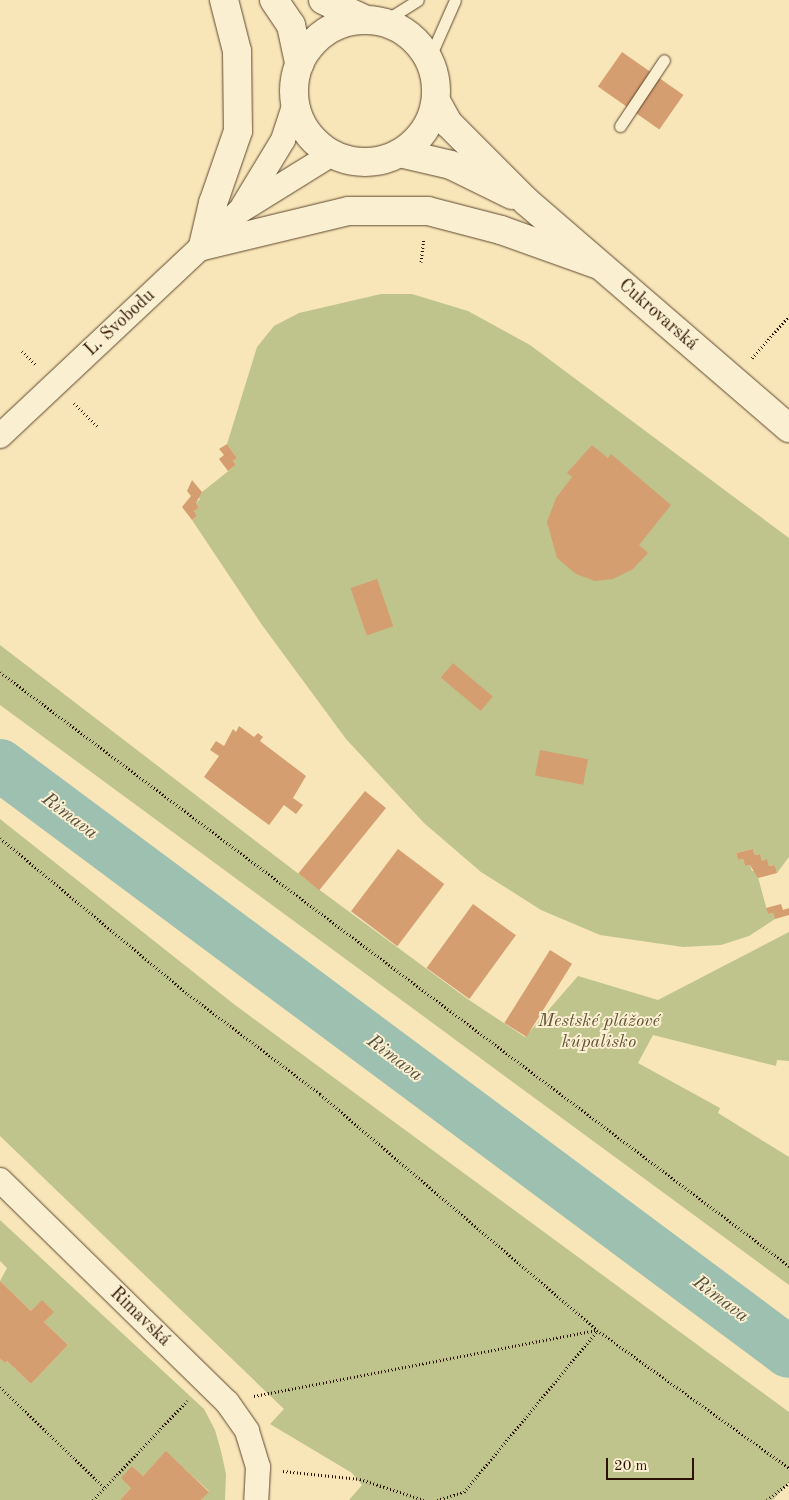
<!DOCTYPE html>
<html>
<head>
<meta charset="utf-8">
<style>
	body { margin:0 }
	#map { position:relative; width:789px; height:1500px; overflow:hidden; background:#f8e6b8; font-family:"Old Standard TT",serif }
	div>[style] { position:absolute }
	.green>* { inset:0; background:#bfc48d }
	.river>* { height:52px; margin:-26px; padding:0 26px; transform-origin:26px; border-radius:26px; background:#9dc0b0 }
	.building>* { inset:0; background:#d59e71; transform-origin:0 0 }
	.path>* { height:3px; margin-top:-1.5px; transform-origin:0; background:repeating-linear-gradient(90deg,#2d1202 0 1px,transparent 0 3.5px) }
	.roads { filter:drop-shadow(0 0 1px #604730) drop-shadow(0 0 1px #604730) }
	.lane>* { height:11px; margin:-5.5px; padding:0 5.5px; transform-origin:5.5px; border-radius:5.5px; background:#faefd1 }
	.street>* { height:24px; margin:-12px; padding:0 12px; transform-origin:12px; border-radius:12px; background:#faefd1 }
	.secondary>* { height:28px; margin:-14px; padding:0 14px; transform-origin:14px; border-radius:14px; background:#faefd1 }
	.secondary>.ring { margin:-14px; padding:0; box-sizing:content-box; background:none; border:28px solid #faefd1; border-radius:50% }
	span { translate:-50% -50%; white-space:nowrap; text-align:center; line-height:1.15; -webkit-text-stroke:4px #faefd1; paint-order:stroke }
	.street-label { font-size:18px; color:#2d1202 }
	.park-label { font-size:18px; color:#605033; font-style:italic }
	.water-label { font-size:19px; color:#544f3f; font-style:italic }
	.scale { position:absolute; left:606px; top:1458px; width:88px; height:22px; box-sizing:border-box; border:2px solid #2d1202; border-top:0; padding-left:6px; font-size:15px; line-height:18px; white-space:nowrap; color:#2d1202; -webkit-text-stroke:4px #faefd1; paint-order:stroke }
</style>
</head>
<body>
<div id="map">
	<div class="green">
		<div style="clip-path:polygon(381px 294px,412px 294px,468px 311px,530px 345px,789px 538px,789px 857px,777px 873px,775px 865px,769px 866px,767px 860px,762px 861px,760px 854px,755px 855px,753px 849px,736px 853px,738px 860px,743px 859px,745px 866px,750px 865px,752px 871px,756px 870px,768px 914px,773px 913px,775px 919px,749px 936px,721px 945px,683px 947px,600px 935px,541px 910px,481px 872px,424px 823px,346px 739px,262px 625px,192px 520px,197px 516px,194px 511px,199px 508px,196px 503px,200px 499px,197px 496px,236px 465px,233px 461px,237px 458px,227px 444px,257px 347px,274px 326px,299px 313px)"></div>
		<div style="clip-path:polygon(0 645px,321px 891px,469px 1000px,525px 1037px,578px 976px,658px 1000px,789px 932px,789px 1061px,777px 1060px,776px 1066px,653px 1035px,638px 1063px,720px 1108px,718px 1113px,789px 1157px,789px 1285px,0 705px)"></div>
		<div style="clip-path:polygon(0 819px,235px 1005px,789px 1412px,789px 1482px,773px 1500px,349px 1500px,362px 1485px,352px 1473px,270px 1424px,284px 1409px,0 1136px)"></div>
		<div style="clip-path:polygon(0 1220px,204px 1409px,215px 1430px,221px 1451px,226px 1474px,225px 1500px,201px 1500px,209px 1491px,166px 1452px,143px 1476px,132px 1466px,131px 1488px,120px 1500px,0 1500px,0 1359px,5px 1363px,7px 1361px,31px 1384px,68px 1345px,44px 1322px,53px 1312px,31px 1311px,0 1281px,7px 1268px,0 1261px)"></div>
	</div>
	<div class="river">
		<div style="left:0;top:765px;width:983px;rotate:36.65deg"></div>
	</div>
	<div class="building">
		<div style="left:622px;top:52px;width:75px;height:42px;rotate:35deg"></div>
		<div style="clip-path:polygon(227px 444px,237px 458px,233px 461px,236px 465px,228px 471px,219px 459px,224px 455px,219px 449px)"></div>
		<div style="clip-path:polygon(592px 445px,608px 458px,611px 454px,671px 505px,639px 545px,648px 553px,633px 569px,613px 579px,595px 581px,576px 574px,557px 558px,547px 522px,556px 498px,572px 477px,567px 473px)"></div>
		<div style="clip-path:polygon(192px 480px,202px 492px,196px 503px,199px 508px,194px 511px,197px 516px,192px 520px,182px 507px,191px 496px,187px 491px)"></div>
		<div style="left:377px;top:579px;width:50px;height:28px;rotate:71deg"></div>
		<div style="left:453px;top:663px;width:52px;height:19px;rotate:40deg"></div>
		<div style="clip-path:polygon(239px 726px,254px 737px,258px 733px,263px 737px,260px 741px,306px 776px,293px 798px,303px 805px,296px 814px,284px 805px,269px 825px,204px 777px,219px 756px,210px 750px,216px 741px,224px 746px,233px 729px,236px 732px)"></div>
		<div style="left:540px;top:750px;width:49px;height:26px;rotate:11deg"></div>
		<div style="left:365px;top:791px;width:27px;height:106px;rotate:39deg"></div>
		<div style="left:398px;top:849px;width:58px;height:78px;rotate:37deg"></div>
		<div style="clip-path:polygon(753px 849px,755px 855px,760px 854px,762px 861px,767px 859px,769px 866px,775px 865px,777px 873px,758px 878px,750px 865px,745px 866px,743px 859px,738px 860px,736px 853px)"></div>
		<div style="left:473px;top:904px;width:53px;height:79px;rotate:36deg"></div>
		<div style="clip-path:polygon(781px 904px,783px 910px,789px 908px,789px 915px,775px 919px,773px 913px,768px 914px,766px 908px)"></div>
		<div style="left:550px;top:950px;width:26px;height:86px;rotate:32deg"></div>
		<div style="clip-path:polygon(0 1281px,31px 1311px,42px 1300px,54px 1312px,44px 1322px,68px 1345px,31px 1384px,7px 1361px,5px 1363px,0 1359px)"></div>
		<div style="clip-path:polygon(166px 1451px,209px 1492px,201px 1500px,120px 1500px,131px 1488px,121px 1478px,132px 1466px,143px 1476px)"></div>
	</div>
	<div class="path">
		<div style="left:421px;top:262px;width:23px;rotate:-83deg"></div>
		<div style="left:22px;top:351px;width:20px;rotate:45deg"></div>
		<div style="left:752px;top:358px;width:56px;rotate:-48.6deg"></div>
		<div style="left:74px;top:403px;width:34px;rotate:45deg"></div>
		<div style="left:0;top:672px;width:988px;rotate:36.97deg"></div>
		<div style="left:0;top:838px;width:244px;rotate:39.7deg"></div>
		<div style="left:188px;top:994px;width:166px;rotate:37.1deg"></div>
		<div style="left:320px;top:1094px;width:364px;rotate:40.4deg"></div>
		<div style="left:597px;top:1330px;width:236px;rotate:35.7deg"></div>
		<div style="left:0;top:1387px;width:146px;rotate:43.9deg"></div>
		<div style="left:254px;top:1396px;width:349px;rotate:-10.9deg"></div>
		<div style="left:283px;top:1471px;width:77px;rotate:5.9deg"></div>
		<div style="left:360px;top:1479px;width:67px;rotate:18.2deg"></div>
		<div style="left:93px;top:1500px;width:137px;rotate:-46.5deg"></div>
		<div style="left:437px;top:1500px;width:28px;rotate:-17deg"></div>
		<div style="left:464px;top:1492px;width:209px;rotate:-50.4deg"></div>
		<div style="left:767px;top:1500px;width:28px;rotate:-38deg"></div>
	</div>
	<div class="roads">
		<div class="lane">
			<div style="left:383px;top:22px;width:41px;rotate:-32.2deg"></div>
			<div style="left:429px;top:59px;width:64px;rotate:-66.2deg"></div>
			<div style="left:620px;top:126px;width:79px;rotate:-56.3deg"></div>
		</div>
		<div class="street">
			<div style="left:243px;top:206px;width:77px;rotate:-58.8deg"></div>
			<div style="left:283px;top:140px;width:38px;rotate:-72deg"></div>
			<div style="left:0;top:436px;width:329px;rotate:-43.2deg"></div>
			<div style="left:240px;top:211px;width:108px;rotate:-31.8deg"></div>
			<div style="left:0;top:1180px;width:318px;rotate:44.4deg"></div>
			<div style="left:227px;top:1402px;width:35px;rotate:55deg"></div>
			<div style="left:247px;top:1431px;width:38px;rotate:73deg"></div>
			<div style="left:258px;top:1467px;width:33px;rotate:93deg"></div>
		</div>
		<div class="secondary">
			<div style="left:224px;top:0;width:53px;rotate:75.7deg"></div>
			<div style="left:237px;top:51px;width:80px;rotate:89.3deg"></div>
			<div style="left:238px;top:131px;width:76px;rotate:109.1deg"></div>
			<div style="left:213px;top:203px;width:44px;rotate:103.1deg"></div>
			<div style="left:203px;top:246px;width:150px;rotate:-13.5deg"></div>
			<div style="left:349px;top:211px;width:79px"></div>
			<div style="left:428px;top:211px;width:75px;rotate:14.6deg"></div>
			<div style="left:501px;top:230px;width:104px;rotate:19.7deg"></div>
			<div style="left:274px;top:0;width:30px;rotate:56deg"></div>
			<div style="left:291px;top:25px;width:40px;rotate:78deg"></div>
			<div style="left:323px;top:0;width:45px;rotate:24.9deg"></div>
			<div class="ring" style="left:294px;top:20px;width:114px;height:114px"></div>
			<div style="left:436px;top:101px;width:26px;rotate:61deg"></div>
			<div style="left:449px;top:124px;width:110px;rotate:45deg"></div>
			<div style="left:527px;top:202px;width:346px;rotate:40.8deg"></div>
			<div style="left:400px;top:153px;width:52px;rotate:13.2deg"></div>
			<div style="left:451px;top:165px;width:68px;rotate:26.2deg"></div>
		</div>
	</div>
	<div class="street-label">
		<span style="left:658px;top:315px;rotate:41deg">Cukrovarská</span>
		<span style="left:120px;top:323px;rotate:-43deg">L. Svobodu</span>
		<span style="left:140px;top:1317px;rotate:44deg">Rimavská</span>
	</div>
	<div class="park-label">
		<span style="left:599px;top:1032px">Mestské plážové<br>kúpalisko</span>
	</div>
	<div class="water-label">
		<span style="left:69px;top:817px;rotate:37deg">Rimava</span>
		<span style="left:394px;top:1059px;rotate:37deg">Rimava</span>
		<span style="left:720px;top:1300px;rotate:37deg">Rimava</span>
	</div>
	<div class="scale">20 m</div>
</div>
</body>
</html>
